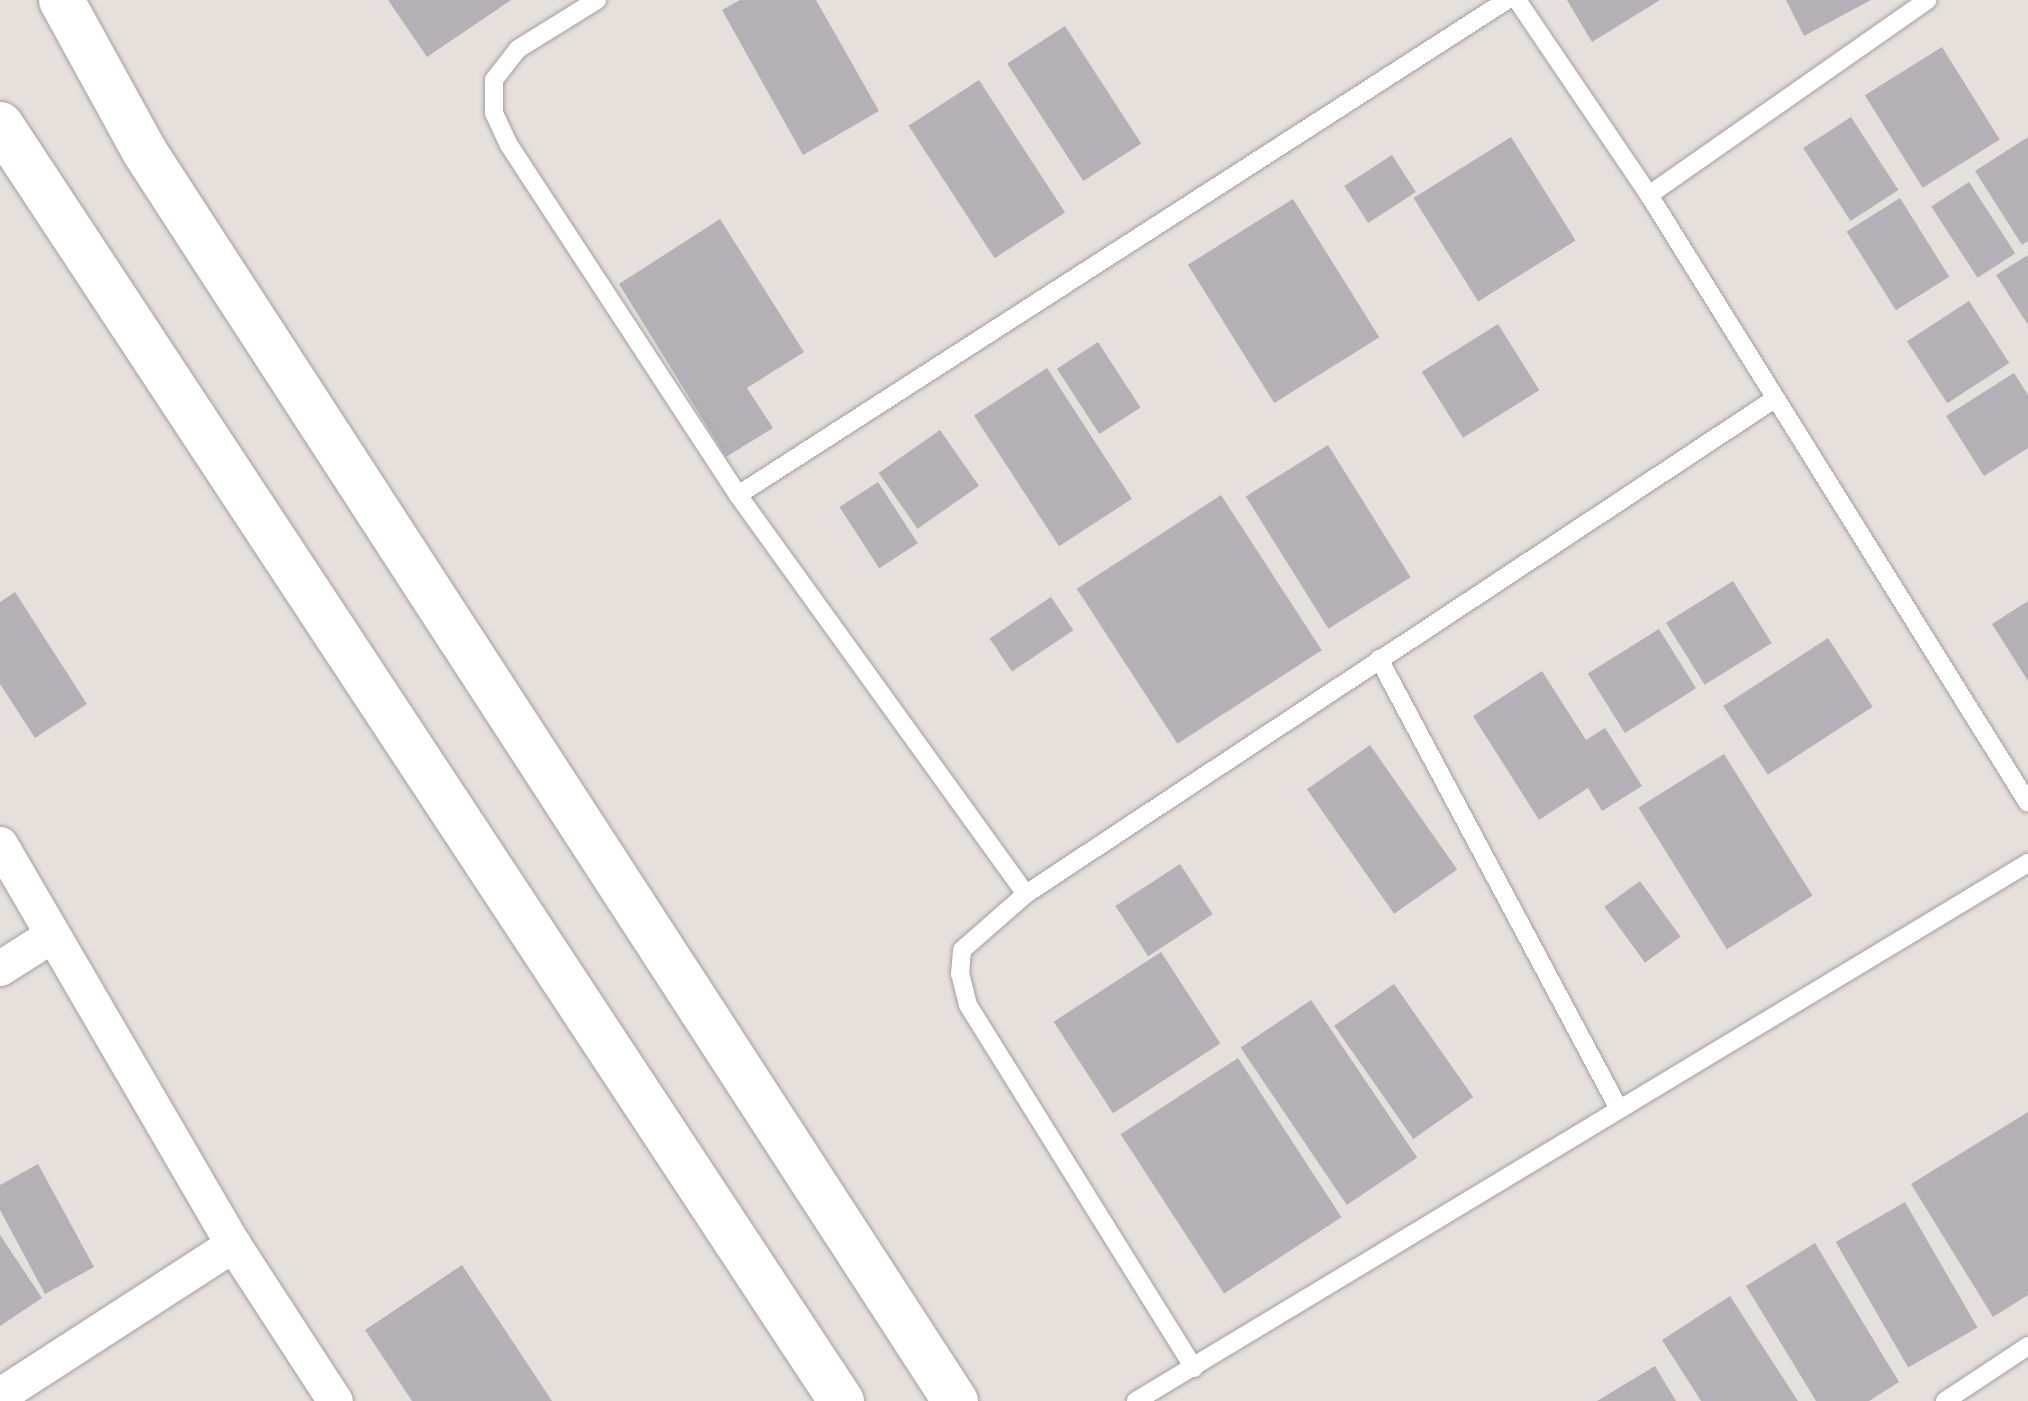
<!DOCTYPE html>
<html>
<head>
<meta charset="utf-8">
<style>
	body { margin:0 }
	#map { position:relative; width:2028px; height:1401px; overflow:hidden; background:#e6e0dd; font-family:Montserrat,sans-serif }
	div>[style] { position:absolute }
	[style*='--x'] { left:calc(var(--x)*1px); top:calc(var(--y)*1px); width:calc(var(--w)*1px); rotate:calc(var(--a)*1deg) }
	.building>* { inset:0; background:#b3b1b6; transform-origin:0 0 }
	.roads { filter:drop-shadow(0 0 2px #a49f9c) drop-shadow(0 0 2px #a49f9c) }
	.service>* { height:18px; margin:-9px; padding:0 9px; transform-origin:9px; border-radius:9px; background:#fff }
	.minor>* { height:35px; margin:-17.5px; padding:0 17.5px; transform-origin:17.5px; border-radius:17.5px; background:#fff }
	.tertiary>* { height:45px; margin:-22.5px; padding:0 22.5px; transform-origin:22.5px; border-radius:22.5px; background:#fff }
	span { translate:-50% -50%; white-space:nowrap; text-align:center; line-height:1.15; -webkit-text-stroke:8px #fff; paint-order:stroke }
</style>
</head>
<body>
<div id="map">
	<div class="building">
		<div style="clip-path:polygon(388px 0,511px 0,427px 57px)"></div>
		<div style="clip-path:polygon(740px 0,816px 0,879px 111px,803px 155px,722px 10px)"></div>
		<div style="clip-path:polygon(1567px 0,1660px 0,1592px 42px)"></div>
		<div style="clip-path:polygon(1786px 0,1871px 0,1804px 36px)"></div>
		<div style="left:1065px;top:26px;width:140px;height:69px;rotate:57deg"></div>
		<div style="left:1942px;top:47px;width:109px;height:91px;rotate:58deg"></div>
		<div style="left:979px;top:80px;width:158px;height:84px;rotate:57deg"></div>
		<div style="left:1851px;top:117px;width:87px;height:57px;rotate:57deg"></div>
		<div style="left:1511px;top:137px;width:122px;height:115px;rotate:58deg"></div>
		<div style="clip-path:polygon(2028px 137px,2028px 241px,2022px 245px,1975px 171px)"></div>
		<div style="left:1392px;top:155px;width:44px;height:57px;rotate:57deg"></div>
		<div style="left:1969px;top:182px;width:85px;height:45px;rotate:57deg"></div>
		<div style="left:1900px;top:198px;width:93px;height:63px;rotate:58deg"></div>
		<div style="left:1293px;top:199px;width:163px;height:124px;rotate:58deg"></div>
		<div style="clip-path:polygon(720px 219px,804px 352px,747px 388px,773px 428px,726px 457px,619px 284px)"></div>
		<div style="clip-path:polygon(2028px 255px,2028px 325px,1996px 275px)"></div>
		<div style="left:1969px;top:301px;width:74px;height:74px;rotate:57deg"></div>
		<div style="left:1498px;top:324px;width:78px;height:90px;rotate:58deg"></div>
		<div style="left:1098px;top:342px;width:78px;height:49px;rotate:57deg"></div>
		<div style="left:1047px;top:368px;width:156px;height:87px;rotate:57deg"></div>
		<div style="clip-path:polygon(2014px 373px,2028px 395px,2028px 448px,1984px 476px,1946px 416px)"></div>
		<div style="left:940px;top:430px;width:68px;height:75px;rotate:55deg"></div>
		<div style="left:1328px;top:445px;width:156px;height:97px;rotate:58deg"></div>
		<div style="left:878px;top:482px;width:73px;height:46px;rotate:57deg"></div>
		<div style="left:1221px;top:495px;width:185px;height:172px;rotate:57deg"></div>
		<div style="left:1733px;top:581px;width:73px;height:79px;rotate:58deg"></div>
		<div style="clip-path:polygon(15px 592px,87px 704px,35px 738px,0 684px,0 602px)"></div>
		<div style="left:1051px;top:597px;width:40px;height:74px;rotate:56deg"></div>
		<div style="clip-path:polygon(2028px 601px,2028px 681px,1992px 624px)"></div>
		<div style="left:1659px;top:629px;width:70px;height:84px;rotate:58deg"></div>
		<div style="left:1828px;top:638px;width:82px;height:125px;rotate:57deg"></div>
		<div style="clip-path:polygon(1542px 671px,1586px 740px,1605px 728px,1642px 786px,1602px 811px,1588px 788px,1539px 820px,1473px 716px)"></div>
		<div style="left:1370px;top:745px;width:152px;height:77px;rotate:55deg"></div>
		<div style="left:1724px;top:754px;width:167px;height:101px;rotate:58deg"></div>
		<div style="left:1180px;top:864px;width:60px;height:77px;rotate:57deg"></div>
		<div style="left:1640px;top:881px;width:69px;height:44px;rotate:54deg"></div>
		<div style="left:1161px;top:952px;width:109px;height:128px;rotate:57deg"></div>
		<div style="left:1394px;top:984px;width:138px;height:73px;rotate:55deg"></div>
		<div style="left:1311px;top:1000px;width:190px;height:85px;rotate:56deg"></div>
		<div style="left:1238px;top:1058px;width:190px;height:140px;rotate:57deg"></div>
		<div style="clip-path:polygon(2028px 1112px,2028px 1295px,1993px 1317px,1911px 1184px)"></div>
		<div style="clip-path:polygon(38px 1164px,94px 1267px,45px 1294px,0 1210px,0 1185px)"></div>
		<div style="left:1905px;top:1202px;width:145px;height:80px;rotate:60deg"></div>
		<div style="clip-path:polygon(0 1235px,42px 1298px,0 1326px)"></div>
		<div style="clip-path:polygon(1815px 1243px,1899px 1382px,1869px 1401px,1816px 1401px,1746px 1286px)"></div>
		<div style="clip-path:polygon(462px 1265px,552px 1401px,412px 1401px,365px 1330px)"></div>
		<div style="clip-path:polygon(1730px 1296px,1798px 1401px,1701px 1401px,1662px 1340px)"></div>
		<div style="clip-path:polygon(1655px 1366px,1676px 1401px,1597px 1401px)"></div>
	</div>
	<div class="roads">
		<div class="service">
			<div style="--x:597;--y:0;--w:93;--a:148.2"></div>
			<div style="--x:518;--y:49;--w:39;--a:128"></div>
			<div style="--x:494;--y:80;--w:33;--a:90"></div>
			<div style="--x:494;--y:113;--w:35;--a:65"></div>
			<div style="--x:509;--y:145;--w:418;--a:56.8"></div>
			<div style="--x:738;--y:495;--w:492;--a:54.2"></div>
			<div style="--x:1517;--y:0;--w:235;--a:55.9"></div>
			<div style="--x:1649;--y:195;--w:716;--a:58.06"></div>
			<div style="--x:1649;--y:195;--w:340;--a:-35"></div>
			<div style="--x:738;--y:495;--w:915;--a:-32.77"></div>
			<div style="--x:1379;--y:659;--w:510;--a:61.93"></div>
			<div style="--x:1194;--y:1368;--w:428;--a:-121.9"></div>
			<div style="--x:968;--y:1005;--w:32;--a:-104"></div>
			<div style="--x:960;--y:974;--w:24;--a:-85"></div>
			<div style="--x:962;--y:950;--w:85;--a:-41.2"></div>
			<div style="--x:1026;--y:894;--w:896;--a:-33.48"></div>
			<div style="--x:1136;--y:1401;--w:1042;--a:-31.1"></div>
			<div style="--x:1945;--y:1401;--w:100;--a:-33.5"></div>
		</div>
		<div class="minor">
			<div style="--x:0;--y:844;--w:463;--a:59.8"></div>
			<div style="--x:233;--y:1244;--w:187;--a:57"></div>
			<div style="--x:0;--y:968;--w:62;--a:-32.4"></div>
			<div style="--x:0;--y:1395;--w:278;--a:-32.9"></div>
		</div>
		<div class="tertiary">
			<div style="--x:61;--y:0;--w:172;--a:61.2"></div>
			<div style="--x:144;--y:151;--w:1490;--a:57.02"></div>
			<div style="--x:0;--y:124;--w:1529;--a:56.63"></div>
		</div>
	</div>
</div>
</body>
</html>
